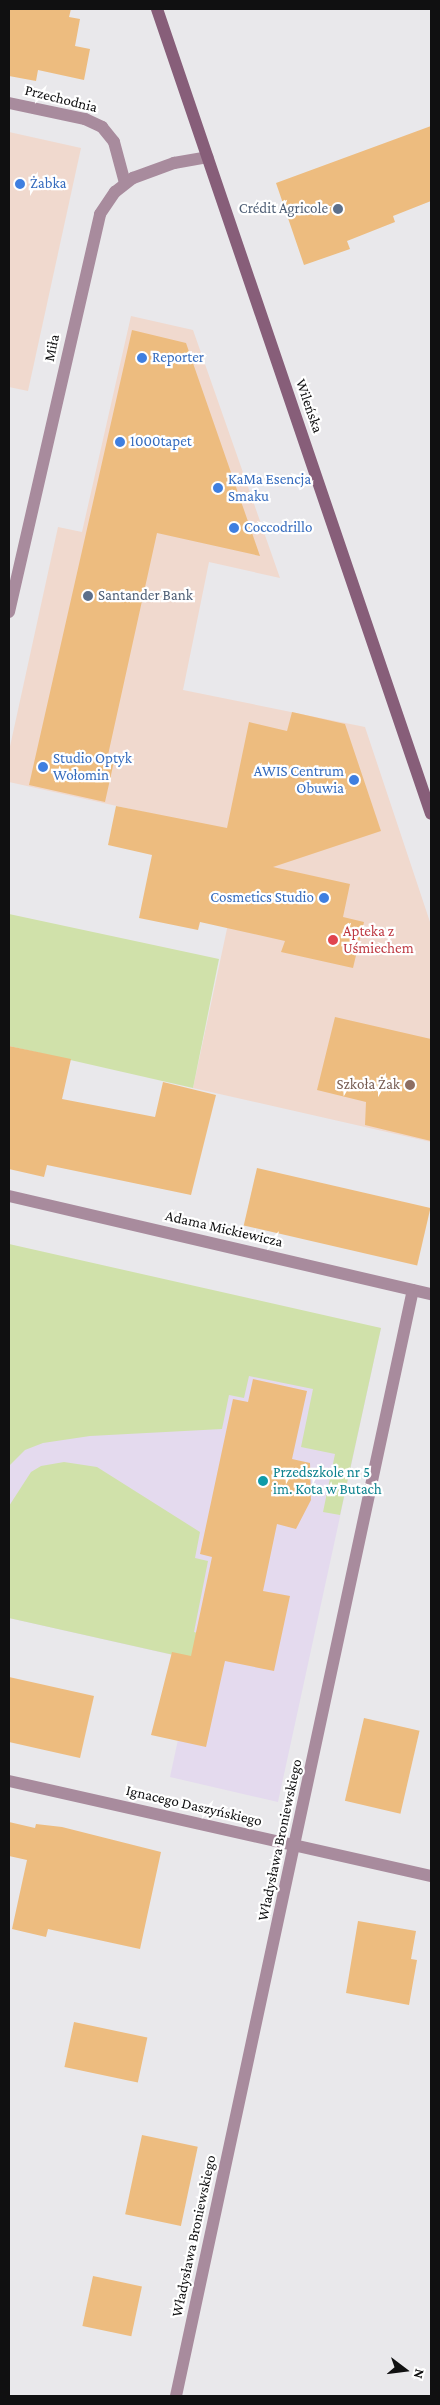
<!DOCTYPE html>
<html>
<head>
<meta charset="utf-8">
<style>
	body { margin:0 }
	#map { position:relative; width:440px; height:2405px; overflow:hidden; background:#e9e8eb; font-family:"Crimson Pro",serif }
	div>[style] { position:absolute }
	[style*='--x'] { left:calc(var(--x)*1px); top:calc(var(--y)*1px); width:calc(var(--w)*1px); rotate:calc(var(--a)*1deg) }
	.commercial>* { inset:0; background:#f0d9ce }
	.education>* { inset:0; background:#e4daee }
	.green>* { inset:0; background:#d0e1aa }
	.building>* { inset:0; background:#edbc7f; transform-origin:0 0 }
	.street>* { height:12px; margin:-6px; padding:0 6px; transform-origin:6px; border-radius:6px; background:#a88b9d }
	.secondary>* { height:12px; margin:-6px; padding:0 6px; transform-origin:6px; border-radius:6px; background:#875e79 }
	.dots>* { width:14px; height:14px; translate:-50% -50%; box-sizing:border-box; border:2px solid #fff; border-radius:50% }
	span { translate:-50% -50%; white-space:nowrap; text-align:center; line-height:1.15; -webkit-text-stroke:4.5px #fff; paint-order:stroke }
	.street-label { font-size:15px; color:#101011 }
	.shop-label { font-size:15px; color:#366cbe }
	.left { translate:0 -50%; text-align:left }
	.right { translate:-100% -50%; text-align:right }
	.service-label { font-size:15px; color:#4e5e75 }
	.health-label { font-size:15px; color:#be3a42 }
	.education-label { font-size:15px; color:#785e54 }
	.culture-label { font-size:15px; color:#0d838f }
	.frame { position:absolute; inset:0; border:10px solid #101011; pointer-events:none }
	.north { position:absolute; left:380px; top:2345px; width:50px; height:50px; -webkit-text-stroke:4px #fff; paint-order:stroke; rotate:105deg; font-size:14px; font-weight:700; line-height:20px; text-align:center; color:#101011 }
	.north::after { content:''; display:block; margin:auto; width:18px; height:22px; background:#101011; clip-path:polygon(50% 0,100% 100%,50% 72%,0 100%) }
</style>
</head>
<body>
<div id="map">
	<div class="commercial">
		<div style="clip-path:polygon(9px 132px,81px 148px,28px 391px,9px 387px)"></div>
		<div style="clip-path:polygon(131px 316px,193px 330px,280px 578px,209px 562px,183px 690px,365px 727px,431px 925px,431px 1142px,193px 1088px,247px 835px,9px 782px,9px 751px,58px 527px,82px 532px)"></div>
	</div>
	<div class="education">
		<div style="clip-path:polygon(9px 1244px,173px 1295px,381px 1328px,278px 1802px,170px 1777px,195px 1660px,9px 1618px)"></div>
	</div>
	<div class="green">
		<div style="clip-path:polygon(9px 914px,219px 959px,193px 1088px,9px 1046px)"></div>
		<div style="clip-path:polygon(9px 1244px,381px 1328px,340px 1515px,323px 1512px,335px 1454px,301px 1447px,313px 1389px,249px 1376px,244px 1398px,229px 1395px,222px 1429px,90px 1436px,43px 1443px,25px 1450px,9px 1466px)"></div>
		<div style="clip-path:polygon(64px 1462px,97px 1467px,200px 1532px,195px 1558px,208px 1561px,194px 1632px,202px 1634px,196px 1660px,9px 1618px,9px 1506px,31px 1472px,41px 1466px)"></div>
	</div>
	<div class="building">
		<div style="clip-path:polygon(9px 9px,71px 9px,69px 17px,80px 19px,75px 46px,90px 49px,84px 80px,38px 70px,36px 81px,9px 76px)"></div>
		<div style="clip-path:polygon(431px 126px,431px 201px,393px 216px,395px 222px,347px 241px,350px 249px,304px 265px,276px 183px)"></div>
		<div style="clip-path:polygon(132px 330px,186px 343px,260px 556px,157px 533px,108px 755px,115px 757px,105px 802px,29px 785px)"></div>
		<div style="clip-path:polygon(292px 712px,345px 724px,381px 831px,273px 867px,350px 884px,343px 917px,364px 922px,353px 968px,281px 952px,285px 941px,200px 922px,198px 930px,139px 918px,152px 855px,108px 845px,116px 806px,227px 828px,249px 722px,287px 731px)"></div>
		<div style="clip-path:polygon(335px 1017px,431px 1039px,431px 1141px,365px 1125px,366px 1102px,317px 1090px)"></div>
		<div style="clip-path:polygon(9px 1046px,71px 1059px,62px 1099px,155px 1117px,163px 1082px,216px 1095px,191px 1195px,47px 1165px,44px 1177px,9px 1169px)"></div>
		<div style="left:257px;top:1168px;width:178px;height:59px;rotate:13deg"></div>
		<div style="clip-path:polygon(253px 1379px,307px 1391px,292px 1459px,310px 1463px,311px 1500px,296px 1529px,277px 1524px,263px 1591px,290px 1596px,274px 1671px,225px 1661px,206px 1747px,151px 1735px,172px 1652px,191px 1656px,212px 1557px,200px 1554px,233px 1399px,248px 1402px)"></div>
		<div style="clip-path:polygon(9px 1677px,94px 1696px,80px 1758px,9px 1742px)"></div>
		<div style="left:364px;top:1718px;width:57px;height:85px;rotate:13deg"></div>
		<div style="clip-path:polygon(9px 1822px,35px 1828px,36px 1824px,62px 1827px,161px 1852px,140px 1949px,48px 1929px,46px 1937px,12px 1929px,27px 1860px,9px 1856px)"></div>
		<div style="clip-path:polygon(358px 1921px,416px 1931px,411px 1959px,417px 1960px,409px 2005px,346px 1993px)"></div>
		<div style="left:74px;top:2022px;width:75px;height:46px;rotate:12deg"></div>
		<div style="left:142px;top:2135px;width:57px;height:81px;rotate:12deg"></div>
		<div style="left:93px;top:2276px;width:50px;height:51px;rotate:12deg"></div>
	</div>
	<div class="street">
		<div style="--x:9;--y:103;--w:78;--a:11.9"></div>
		<div style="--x:85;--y:119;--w:19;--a:25"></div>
		<div style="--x:102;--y:127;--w:19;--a:51"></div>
		<div style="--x:114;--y:142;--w:42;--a:75"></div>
		<div style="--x:9;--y:612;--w:408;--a:-77.1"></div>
		<div style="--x:100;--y:214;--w:27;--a:-56"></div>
		<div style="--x:115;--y:192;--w:23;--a:-38"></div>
		<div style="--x:133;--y:178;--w:44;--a:-20.1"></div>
		<div style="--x:174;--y:163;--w:34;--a:-10"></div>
		<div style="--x:9;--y:1196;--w:433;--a:13.1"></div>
		<div style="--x:9;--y:1781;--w:433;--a:12.7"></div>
		<div style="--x:176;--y:2396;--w:1131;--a:-77.91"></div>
	</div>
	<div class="secondary">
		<div style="--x:157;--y:9;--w:850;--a:71.2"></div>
	</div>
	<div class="dots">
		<div style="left:20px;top:184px;background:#3f7fe0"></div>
		<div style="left:338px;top:209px;background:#5c6f8a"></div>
		<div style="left:142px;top:358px;background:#3f7fe0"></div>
		<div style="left:120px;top:442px;background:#3f7fe0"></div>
		<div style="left:218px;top:488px;background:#3f7fe0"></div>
		<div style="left:234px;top:528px;background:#3f7fe0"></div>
		<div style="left:88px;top:596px;background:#5c6f8a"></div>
		<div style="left:43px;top:767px;background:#3f7fe0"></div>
		<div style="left:354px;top:780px;background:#3f7fe0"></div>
		<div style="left:324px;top:898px;background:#3f7fe0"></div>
		<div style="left:333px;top:940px;background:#e0444e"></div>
		<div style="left:410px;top:1085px;background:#8d6e63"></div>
		<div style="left:263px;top:1481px;background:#0f9aa8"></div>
	</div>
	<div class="street-label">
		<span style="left:61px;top:99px;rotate:14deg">Przechodnia</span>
		<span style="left:52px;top:348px;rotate:-78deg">Miła</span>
		<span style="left:309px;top:406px;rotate:71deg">Wileńska</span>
		<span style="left:224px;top:1229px;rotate:13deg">Adama Mickiewicza</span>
		<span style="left:194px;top:1806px;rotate:13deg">Ignacego Daszyńskiego</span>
		<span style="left:280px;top:1840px;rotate:-78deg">Władysława Broniewskiego</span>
		<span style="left:194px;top:2236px;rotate:-78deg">Władysława Broniewskiego</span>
	</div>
	<div class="shop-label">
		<span class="left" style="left:30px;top:184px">Żabka</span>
		<span class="left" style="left:152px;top:358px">Reporter</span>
		<span class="left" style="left:130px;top:442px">1000tapet</span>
		<span class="left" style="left:228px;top:488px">KaMa Esencja<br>Smaku</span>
		<span class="left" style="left:244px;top:528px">Coccodrillo</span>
		<span class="left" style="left:53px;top:767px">Studio Optyk<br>Wołomin</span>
		<span class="right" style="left:344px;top:780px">AWIS Centrum<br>Obuwia</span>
		<span class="right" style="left:314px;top:898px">Cosmetics Studio</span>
	</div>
	<div class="service-label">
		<span class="right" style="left:328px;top:209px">Crédit Agricole</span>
		<span class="left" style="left:98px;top:596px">Santander Bank</span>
	</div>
	<div class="health-label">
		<span class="left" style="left:343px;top:940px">Apteka z<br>Uśmiechem</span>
	</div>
	<div class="education-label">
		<span class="right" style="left:400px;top:1085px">Szkoła Żak</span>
	</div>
	<div class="culture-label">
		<span class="left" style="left:273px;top:1481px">Przedszkole nr 5<br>im. Kota w Butach</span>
	</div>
	<div class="frame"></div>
	<div class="north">N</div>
</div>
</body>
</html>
